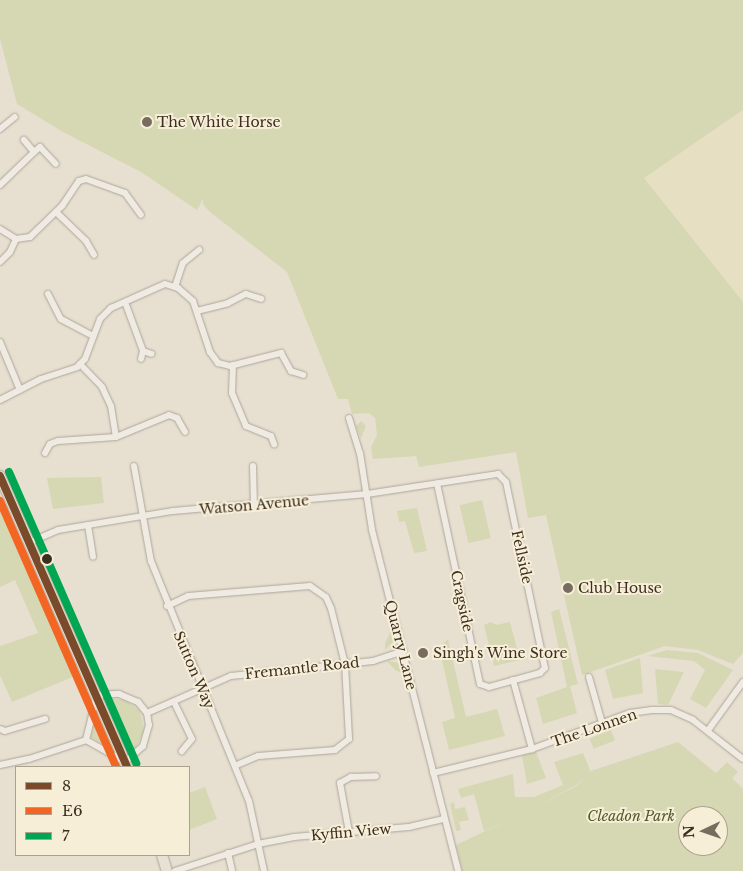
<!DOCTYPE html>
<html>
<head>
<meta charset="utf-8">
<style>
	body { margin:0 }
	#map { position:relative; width:743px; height:871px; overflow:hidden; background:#e7e0d1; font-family:"Libre Baskerville",serif }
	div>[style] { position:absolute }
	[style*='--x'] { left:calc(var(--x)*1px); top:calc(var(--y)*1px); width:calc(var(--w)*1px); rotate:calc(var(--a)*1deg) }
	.farmland>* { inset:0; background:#e6dfc2 }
	.green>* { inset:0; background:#d6d7b3; transform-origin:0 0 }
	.roads { filter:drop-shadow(0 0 1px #ada599) drop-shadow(0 0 1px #ada599) }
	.minor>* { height:6px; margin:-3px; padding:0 3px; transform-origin:3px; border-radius:3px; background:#efebe3 }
	.primary>* { height:10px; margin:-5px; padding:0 5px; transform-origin:5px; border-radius:5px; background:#e6e1d4 }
	.bus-1>* { height:8px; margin:-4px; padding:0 4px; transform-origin:4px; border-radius:4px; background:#7a4b2a }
	.bus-2>* { height:8px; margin:-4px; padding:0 4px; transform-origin:4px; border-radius:4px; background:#f26522 }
	.bus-3>* { height:8px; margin:-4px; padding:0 4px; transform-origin:4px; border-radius:4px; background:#00a651 }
	.dots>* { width:14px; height:14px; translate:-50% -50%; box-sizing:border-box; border:2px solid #f7eed8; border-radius:50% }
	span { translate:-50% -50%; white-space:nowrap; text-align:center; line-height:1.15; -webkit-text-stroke:4px #f7eed8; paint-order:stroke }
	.poi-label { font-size:14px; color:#3d2e20 }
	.left { translate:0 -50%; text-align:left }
	.street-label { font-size:14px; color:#3d2e20 }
	.park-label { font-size:14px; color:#4d5a26; font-style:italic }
	.legend { position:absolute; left:15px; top:766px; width:175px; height:90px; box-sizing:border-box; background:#f7eed8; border:1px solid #ada18e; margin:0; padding:6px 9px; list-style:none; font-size:15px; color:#3d2e20 }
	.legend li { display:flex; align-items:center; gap:10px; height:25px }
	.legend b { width:25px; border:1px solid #ada18e }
	.north { position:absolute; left:678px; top:806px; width:50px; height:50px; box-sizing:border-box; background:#f7eed8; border:1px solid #ada18e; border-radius:50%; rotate:267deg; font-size:14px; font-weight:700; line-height:20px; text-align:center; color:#3d2e20 }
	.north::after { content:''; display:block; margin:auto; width:18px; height:22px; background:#786c5e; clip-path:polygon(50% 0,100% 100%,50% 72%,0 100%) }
</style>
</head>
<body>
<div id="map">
	<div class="farmland">
		<div style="clip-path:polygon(743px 111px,743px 302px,644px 178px)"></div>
	</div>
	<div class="green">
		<div style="clip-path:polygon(0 0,743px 0,743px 110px,644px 178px,743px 302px,743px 653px,733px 664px,698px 650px,665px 646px,582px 675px,546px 515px,528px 518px,516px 452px,419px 467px,416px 456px,373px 459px,371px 447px,377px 435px,375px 418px,369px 413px,352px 414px,348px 399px,338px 399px,287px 272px,210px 212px,203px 204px,203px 199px,197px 210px,141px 172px,63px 132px,17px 104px,0 39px)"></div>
		<div style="clip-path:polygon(361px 421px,366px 426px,361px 438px,356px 426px)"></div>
		<div style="clip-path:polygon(101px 477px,104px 503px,53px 509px,47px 478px)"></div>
		<div style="left:482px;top:500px;width:39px;height:23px;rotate:77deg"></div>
		<div style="clip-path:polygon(0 501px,75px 676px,12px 702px,0 675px,0 646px,38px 633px,15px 580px,0 587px)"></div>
		<div style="clip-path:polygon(417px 508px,427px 551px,414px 553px,405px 521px,399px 522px,397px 511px)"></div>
		<div style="clip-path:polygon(559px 609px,578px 684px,570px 686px,577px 713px,543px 724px,536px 698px,567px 687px,551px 612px)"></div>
		<div style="clip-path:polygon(491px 622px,496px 625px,510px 622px,520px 660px,494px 666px,484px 625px)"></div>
		<div style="clip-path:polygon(391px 631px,394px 641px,385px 650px,385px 643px)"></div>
		<div style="clip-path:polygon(448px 639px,466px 717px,497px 709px,505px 736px,449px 750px,442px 722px,455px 718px,442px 660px,447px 659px,443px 644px)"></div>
		<div style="clip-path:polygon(667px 650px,698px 653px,733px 670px,706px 708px,690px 699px,705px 670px,694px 661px,648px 656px)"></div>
		<div style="clip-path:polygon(640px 658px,643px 693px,613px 699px,605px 670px)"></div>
		<div style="clip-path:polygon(387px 661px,400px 663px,404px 674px,395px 670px)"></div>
		<div style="clip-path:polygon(655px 669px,684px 672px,668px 705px,658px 704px)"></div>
		<div style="clip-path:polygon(110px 698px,127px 701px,140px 711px,144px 731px,135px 749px,127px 750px,107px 701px)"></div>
		<div style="clip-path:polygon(97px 711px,114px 751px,91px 737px)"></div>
		<div style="left:611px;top:730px;width:11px;height:23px;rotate:68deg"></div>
		<div style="clip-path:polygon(evenodd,678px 742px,716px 773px,727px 762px,738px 772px,732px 778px,743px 789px,743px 871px,462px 871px,456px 845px,511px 819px,484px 831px,474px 794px,461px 798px,458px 789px,513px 774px,515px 797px,534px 797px,563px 785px,554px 762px,583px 753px,590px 770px,578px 784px,528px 811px,578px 785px,588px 772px,678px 742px,688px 816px,718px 816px,718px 846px,688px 846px,688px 816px)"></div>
		<div style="clip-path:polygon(536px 752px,546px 778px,527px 784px,522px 755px)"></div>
		<div style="clip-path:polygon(205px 787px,217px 819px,189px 830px,189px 793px)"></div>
		<div style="clip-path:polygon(454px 802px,455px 809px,465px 807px,469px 820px,459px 822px,461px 830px,456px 831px,450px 804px)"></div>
	</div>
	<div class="roads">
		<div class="minor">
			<div style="--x:0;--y:129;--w:19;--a:-39"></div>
			<div style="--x:34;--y:152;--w:8;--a:-40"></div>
			<div style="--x:40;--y:147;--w:23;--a:47"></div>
			<div style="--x:0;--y:185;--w:47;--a:-44.1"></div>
			<div style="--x:34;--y:152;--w:16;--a:-130"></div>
			<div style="--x:56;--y:212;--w:42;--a:44"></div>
			<div style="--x:86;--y:241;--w:16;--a:60"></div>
			<div style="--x:0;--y:229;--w:19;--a:32"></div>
			<div style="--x:16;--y:239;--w:14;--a:-8"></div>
			<div style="--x:30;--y:237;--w:45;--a:-44.1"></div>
			<div style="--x:62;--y:206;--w:30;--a:-56"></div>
			<div style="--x:79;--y:181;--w:7;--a:-16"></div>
			<div style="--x:86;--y:179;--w:41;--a:19.7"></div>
			<div style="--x:125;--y:193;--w:27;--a:54"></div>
			<div style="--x:0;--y:262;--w:14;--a:-45"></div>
			<div style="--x:10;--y:252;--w:14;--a:-65"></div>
			<div style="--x:175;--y:287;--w:25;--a:-72"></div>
			<div style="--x:183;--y:263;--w:21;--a:-39"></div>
			<div style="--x:48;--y:294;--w:28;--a:63"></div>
			<div style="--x:61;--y:319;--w:36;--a:28"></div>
			<div style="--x:125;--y:302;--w:52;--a:69.8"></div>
			<div style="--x:143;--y:351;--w:8;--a:104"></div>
			<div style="--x:197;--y:311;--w:32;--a:-14"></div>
			<div style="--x:228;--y:303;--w:20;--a:-27"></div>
			<div style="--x:246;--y:294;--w:16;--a:18"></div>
			<div style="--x:0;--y:342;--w:52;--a:67.4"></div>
			<div style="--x:143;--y:351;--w:9;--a:18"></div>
			<div style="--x:80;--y:364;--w:32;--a:46"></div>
			<div style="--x:102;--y:387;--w:21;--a:65"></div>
			<div style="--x:111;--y:406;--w:31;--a:81"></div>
			<div style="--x:233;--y:365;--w:28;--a:92"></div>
			<div style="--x:232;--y:393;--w:36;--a:67"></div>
			<div style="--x:246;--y:426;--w:27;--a:22"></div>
			<div style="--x:271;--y:436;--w:9;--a:69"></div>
			<div style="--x:0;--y:400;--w:46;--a:-27.1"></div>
			<div style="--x:41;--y:379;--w:38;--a:-18"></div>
			<div style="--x:77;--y:367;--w:11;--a:-45"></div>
			<div style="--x:85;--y:359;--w:43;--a:-69.4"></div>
			<div style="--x:100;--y:319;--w:16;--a:-45"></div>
			<div style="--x:111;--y:308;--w:59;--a:-24"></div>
			<div style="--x:165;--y:284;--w:14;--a:17"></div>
			<div style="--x:178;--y:288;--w:20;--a:41"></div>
			<div style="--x:193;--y:301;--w:54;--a:71.6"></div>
			<div style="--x:210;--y:352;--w:14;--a:54"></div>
			<div style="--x:218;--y:363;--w:12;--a:14"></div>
			<div style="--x:230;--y:366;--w:53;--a:-14.3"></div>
			<div style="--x:281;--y:353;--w:21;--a:61"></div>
			<div style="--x:291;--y:371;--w:13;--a:18"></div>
			<div style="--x:349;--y:418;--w:37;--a:73"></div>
			<div style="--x:360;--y:453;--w:78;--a:81.1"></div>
			<div style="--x:372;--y:530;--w:352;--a:75.8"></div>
			<div style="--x:45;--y:453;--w:10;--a:-61"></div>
			<div style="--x:50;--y:444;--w:9;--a:-21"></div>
			<div style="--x:58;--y:441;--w:58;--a:-3.9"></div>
			<div style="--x:116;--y:437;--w:57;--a:-22.5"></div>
			<div style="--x:169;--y:415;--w:9;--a:21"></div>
			<div style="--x:177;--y:418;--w:16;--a:60"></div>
			<div style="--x:134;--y:466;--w:97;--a:79.9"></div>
			<div style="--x:151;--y:561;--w:259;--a:67.8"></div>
			<div style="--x:249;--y:801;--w:72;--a:77.9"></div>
			<div style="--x:253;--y:466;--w:40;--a:88.6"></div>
			<div style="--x:88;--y:525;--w:32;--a:81"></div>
			<div style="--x:30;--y:542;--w:30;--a:-23"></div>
			<div style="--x:58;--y:530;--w:117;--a:-9.4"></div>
			<div style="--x:173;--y:511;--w:195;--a:-5"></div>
			<div style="--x:367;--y:494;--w:133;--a:-8.7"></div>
			<div style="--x:498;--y:474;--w:11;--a:45"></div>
			<div style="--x:506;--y:482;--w:190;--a:78.2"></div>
			<div style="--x:545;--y:668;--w:7;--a:135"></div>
			<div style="--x:540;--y:673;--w:53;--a:164.6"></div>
			<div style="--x:489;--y:687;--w:9;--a:-162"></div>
			<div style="--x:480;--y:684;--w:205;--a:-102.1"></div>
			<div style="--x:167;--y:606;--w:23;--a:-25"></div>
			<div style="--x:188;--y:596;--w:122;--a:-4.7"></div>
			<div style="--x:310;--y:586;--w:19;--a:35"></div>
			<div style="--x:326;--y:597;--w:12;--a:66"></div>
			<div style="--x:331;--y:608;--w:58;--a:76"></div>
			<div style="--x:345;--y:664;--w:75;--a:86.9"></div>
			<div style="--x:349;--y:739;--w:18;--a:142"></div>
			<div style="--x:335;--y:750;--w:77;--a:175.5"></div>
			<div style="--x:258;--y:756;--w:25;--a:157"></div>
			<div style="--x:589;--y:677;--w:48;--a:74.2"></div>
			<div style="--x:513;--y:680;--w:72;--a:74.6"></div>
			<div style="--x:119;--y:694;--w:21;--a:23"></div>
			<div style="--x:138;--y:702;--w:14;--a:51"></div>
			<div style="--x:147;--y:713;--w:12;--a:81"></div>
			<div style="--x:149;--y:725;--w:22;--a:106"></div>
			<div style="--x:143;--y:746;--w:24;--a:138"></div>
			<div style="--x:125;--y:762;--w:45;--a:-150.6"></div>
			<div style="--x:86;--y:740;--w:46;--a:-76.3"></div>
			<div style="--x:97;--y:695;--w:22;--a:-3"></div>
			<div style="--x:174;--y:702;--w:41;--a:64.1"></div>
			<div style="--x:192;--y:739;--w:16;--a:130"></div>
			<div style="--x:147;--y:713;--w:92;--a:-23.8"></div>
			<div style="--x:231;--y:676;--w:143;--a:-6"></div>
			<div style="--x:373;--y:661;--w:32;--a:-18"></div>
			<div style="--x:0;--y:729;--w:5;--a:22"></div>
			<div style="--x:5;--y:731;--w:42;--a:-16.7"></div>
			<div style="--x:709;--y:729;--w:58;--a:-54.1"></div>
			<div style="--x:0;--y:765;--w:30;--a:-12"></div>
			<div style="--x:29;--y:759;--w:60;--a:-18.4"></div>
			<div style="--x:433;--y:773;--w:102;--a:-13.6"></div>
			<div style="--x:532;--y:749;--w:104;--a:-20.2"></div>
			<div style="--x:630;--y:713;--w:22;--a:-8"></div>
			<div style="--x:652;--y:710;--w:19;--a:0"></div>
			<div style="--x:671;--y:710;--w:24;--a:24"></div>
			<div style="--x:693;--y:720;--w:63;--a:38"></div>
			<div style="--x:349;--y:832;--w:50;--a:-100.4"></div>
			<div style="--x:340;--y:783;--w:13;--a:-29"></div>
			<div style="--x:351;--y:777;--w:25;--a:-2"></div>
			<div style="--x:228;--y:853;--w:18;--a:77"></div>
			<div style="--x:175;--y:871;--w:87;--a:-18"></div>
			<div style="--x:258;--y:844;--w:37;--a:-11"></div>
			<div style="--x:294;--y:837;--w:115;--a:-5"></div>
			<div style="--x:409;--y:827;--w:36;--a:-13"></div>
		</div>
		<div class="primary">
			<div style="--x:0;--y:476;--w:318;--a:66.4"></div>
			<div style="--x:162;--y:855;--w:17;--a:73"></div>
		</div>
	</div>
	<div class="bus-1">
		<div style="--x:0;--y:476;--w:318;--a:66.4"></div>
	</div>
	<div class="bus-2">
		<div style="--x:0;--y:501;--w:290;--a:66.4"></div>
	</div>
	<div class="bus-3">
		<div style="--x:9;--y:472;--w:318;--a:66.4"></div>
	</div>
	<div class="dots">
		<div style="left:147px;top:122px;background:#786c5e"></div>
		<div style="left:47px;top:559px;background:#3d2e20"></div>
		<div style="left:568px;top:588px;background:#786c5e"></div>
		<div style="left:423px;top:653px;background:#786c5e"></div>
	</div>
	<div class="poi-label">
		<span class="left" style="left:157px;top:122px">The White Horse</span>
		<span class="left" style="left:578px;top:588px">Club House</span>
		<span class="left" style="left:433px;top:653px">Singh's Wine Store</span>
	</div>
	<div class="street-label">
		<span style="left:254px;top:505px;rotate:-5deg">Watson Avenue</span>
		<span style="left:522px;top:557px;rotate:78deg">Fellside</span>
		<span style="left:462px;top:601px;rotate:78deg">Cragside</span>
		<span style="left:401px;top:645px;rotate:76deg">Quarry Lane</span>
		<span style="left:302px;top:668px;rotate:-6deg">Fremantle Road</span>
		<span style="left:194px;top:670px;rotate:67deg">Sutton Way</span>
		<span style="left:594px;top:728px;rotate:-19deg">The Lonnen</span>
		<span style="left:351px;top:832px;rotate:-5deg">Kyffin View</span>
	</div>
	<div class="park-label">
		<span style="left:631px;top:816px">Cleadon Park</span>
	</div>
	<ul class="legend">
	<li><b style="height:6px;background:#7a4b2a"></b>8</li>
	<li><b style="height:6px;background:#f26522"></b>E6</li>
	<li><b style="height:6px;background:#00a651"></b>7</li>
	</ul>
	<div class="north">N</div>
</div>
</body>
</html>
